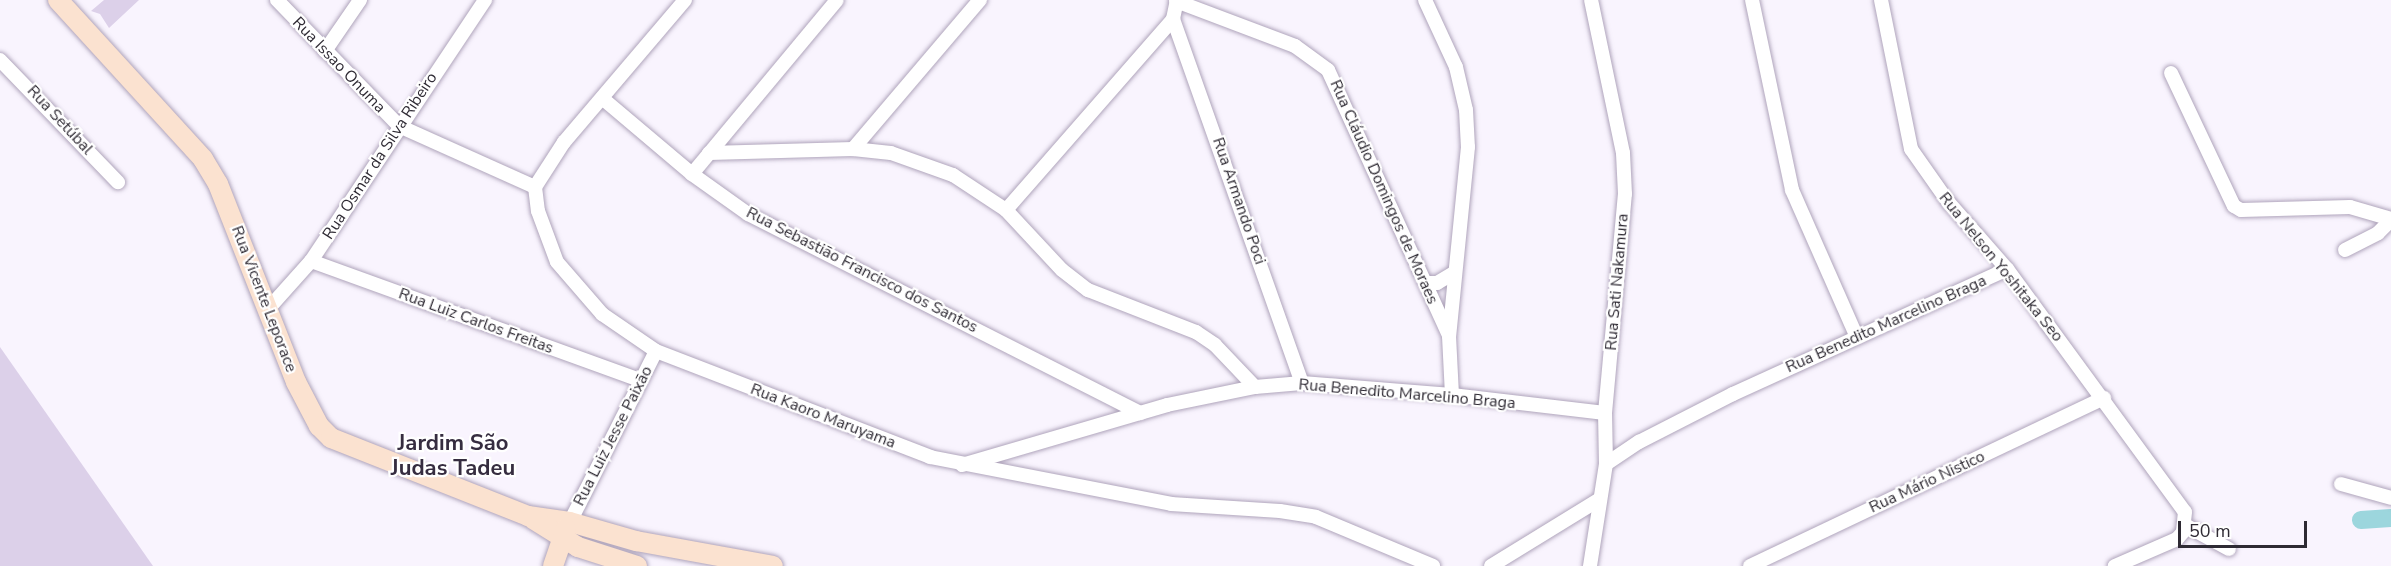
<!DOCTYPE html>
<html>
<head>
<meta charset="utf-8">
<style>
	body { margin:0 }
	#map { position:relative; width:2391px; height:566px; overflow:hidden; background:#f9f4fe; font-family:"Nunito Sans",sans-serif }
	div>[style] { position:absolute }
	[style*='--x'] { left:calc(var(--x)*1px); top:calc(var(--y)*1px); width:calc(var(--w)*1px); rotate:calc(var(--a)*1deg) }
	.canal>* { height:18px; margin:-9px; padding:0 9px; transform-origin:9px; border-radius:9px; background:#9cd6dd }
	.building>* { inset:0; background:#dcd0e9 }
	.roads { filter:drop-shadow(0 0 2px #afa4bb) drop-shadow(0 0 2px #afa4bb) }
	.street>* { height:14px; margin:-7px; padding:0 7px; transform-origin:7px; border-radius:7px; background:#fff }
	.secondary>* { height:20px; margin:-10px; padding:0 10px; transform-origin:10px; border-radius:10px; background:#fbe2d0 }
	span { translate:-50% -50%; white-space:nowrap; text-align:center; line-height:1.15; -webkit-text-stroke:4.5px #fff; paint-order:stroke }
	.street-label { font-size:16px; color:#2e2a33 }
	.district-label { font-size:22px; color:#362d40; font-weight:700 }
	.scale { position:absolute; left:2178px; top:521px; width:129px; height:27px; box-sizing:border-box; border:3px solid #2e2a33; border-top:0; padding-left:8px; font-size:18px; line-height:21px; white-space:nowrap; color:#2e2a33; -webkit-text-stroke:4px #fff; paint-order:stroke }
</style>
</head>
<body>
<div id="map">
	<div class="canal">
		<div style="--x:2361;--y:520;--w:30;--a:-4"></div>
	</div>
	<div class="building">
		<div style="clip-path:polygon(104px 0,139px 0,109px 28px,100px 14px,91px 11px)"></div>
		<div style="clip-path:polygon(0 347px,153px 566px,0 566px)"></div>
	</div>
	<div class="roads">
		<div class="street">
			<div style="--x:277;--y:0;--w:175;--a:45.9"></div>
			<div style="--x:399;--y:126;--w:149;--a:24.2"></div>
			<div style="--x:685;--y:0;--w:187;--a:130.4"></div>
			<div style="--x:564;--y:142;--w:54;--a:122.8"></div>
			<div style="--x:535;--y:187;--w:24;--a:83"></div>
			<div style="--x:538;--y:211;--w:54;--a:69.6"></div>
			<div style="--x:557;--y:262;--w:69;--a:49.1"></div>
			<div style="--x:602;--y:314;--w:65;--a:34.4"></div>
			<div style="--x:656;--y:351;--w:294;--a:21.1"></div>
			<div style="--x:930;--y:457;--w:246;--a:11"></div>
			<div style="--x:1171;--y:504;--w:109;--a:3.7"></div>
			<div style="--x:1280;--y:511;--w:36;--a:9"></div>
			<div style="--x:1316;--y:517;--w:127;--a:22.7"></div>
			<div style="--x:1177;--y:0;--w:19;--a:102"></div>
			<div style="--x:1173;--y:19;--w:386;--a:70.5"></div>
			<div style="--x:1425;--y:0;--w:74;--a:65.2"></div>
			<div style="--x:1456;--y:67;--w:44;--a:76.9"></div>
			<div style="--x:1466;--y:110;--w:37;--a:87"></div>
			<div style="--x:1468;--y:147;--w:190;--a:95.7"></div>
			<div style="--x:1449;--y:336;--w:59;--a:87.1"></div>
			<div style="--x:1752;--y:0;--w:194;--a:78.1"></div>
			<div style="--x:1792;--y:190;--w:158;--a:66.2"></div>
			<div style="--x:1881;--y:0;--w:152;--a:78.6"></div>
			<div style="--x:1911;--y:149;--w:66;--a:54.9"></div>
			<div style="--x:1949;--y:203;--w:88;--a:48.7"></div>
			<div style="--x:2007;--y:269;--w:301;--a:53.8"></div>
			<div style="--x:2185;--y:512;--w:20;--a:96"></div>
			<div style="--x:2183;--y:532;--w:9;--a:131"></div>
			<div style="--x:2177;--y:539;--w:68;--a:156.5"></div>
			<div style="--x:1176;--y:1;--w:127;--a:20.7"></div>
			<div style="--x:1295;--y:46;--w:41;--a:36"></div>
			<div style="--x:1328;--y:70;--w:292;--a:65.5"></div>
			<div style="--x:325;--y:51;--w:62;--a:-55.5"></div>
			<div style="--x:0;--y:60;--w:170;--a:46"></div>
			<div style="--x:2171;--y:73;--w:147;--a:64.7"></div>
			<div style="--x:2234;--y:206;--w:8;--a:30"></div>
			<div style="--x:2241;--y:210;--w:109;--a:-1.6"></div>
			<div style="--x:2350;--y:207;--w:43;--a:16.3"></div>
			<div style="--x:602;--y:98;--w:118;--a:40.2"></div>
			<div style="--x:692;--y:174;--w:69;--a:35.5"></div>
			<div style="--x:748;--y:214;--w:440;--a:26.9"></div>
			<div style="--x:853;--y:149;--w:196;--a:-49.6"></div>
			<div style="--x:709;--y:153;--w:144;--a:-1.6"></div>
			<div style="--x:853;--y:149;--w:38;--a:6"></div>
			<div style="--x:891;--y:153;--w:66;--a:19.5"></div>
			<div style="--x:953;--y:175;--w:64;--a:33.4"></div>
			<div style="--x:1006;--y:210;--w:82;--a:47"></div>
			<div style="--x:1062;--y:270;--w:33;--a:38"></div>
			<div style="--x:1088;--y:290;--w:116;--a:21.3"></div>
			<div style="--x:1196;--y:332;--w:23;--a:34"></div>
			<div style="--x:1215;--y:345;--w:58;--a:46.4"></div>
			<div style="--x:1255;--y:387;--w:47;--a:-4.9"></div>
			<div style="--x:1302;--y:383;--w:150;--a:4.6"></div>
			<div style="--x:1452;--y:395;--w:154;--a:6.7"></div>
			<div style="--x:692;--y:174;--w:226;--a:-50.2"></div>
			<div style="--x:1006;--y:210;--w:254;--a:-48.8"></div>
			<div style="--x:2345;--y:250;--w:37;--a:-27"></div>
			<div style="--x:2378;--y:233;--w:18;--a:-45"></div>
			<div style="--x:311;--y:261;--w:350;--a:19.9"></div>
			<div style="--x:1426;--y:283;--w:11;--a:0"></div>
			<div style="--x:1437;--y:283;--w:21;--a:-31"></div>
			<div style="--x:269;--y:308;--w:63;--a:-48.2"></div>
			<div style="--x:311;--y:261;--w:314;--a:-56.3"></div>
			<div style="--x:1606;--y:464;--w:40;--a:-34"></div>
			<div style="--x:1639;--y:442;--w:106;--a:-27.1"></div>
			<div style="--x:1733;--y:394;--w:301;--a:-24.5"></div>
			<div style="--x:962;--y:465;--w:214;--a:-16.3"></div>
			<div style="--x:1167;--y:405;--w:90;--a:-11.6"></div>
			<div style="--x:2341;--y:484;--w:52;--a:15.6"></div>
			<div style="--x:570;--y:522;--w:191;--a:-63.3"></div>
			<div style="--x:2185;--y:525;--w:50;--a:28.6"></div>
			<div style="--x:1491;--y:566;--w:128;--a:-31.6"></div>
			<div style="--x:1590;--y:566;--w:103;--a:-81.1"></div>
			<div style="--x:1606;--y:464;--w:51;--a:-91.1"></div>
			<div style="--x:1605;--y:413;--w:220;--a:-84.8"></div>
			<div style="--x:1625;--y:194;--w:41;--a:-92.8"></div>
			<div style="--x:1623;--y:153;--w:156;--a:-101.8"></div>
			<div style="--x:1750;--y:566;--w:392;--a:-25.4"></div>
		</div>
		<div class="secondary">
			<div style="--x:58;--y:0;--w:215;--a:47.6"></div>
			<div style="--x:203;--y:159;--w:29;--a:59"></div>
			<div style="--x:218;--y:184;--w:213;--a:68.5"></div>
			<div style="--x:296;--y:382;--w:50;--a:62.4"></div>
			<div style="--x:319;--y:426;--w:17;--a:45"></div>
			<div style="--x:331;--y:438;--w:212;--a:21.6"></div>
			<div style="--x:528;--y:516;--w:42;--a:8.1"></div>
			<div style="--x:570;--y:522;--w:69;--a:16.1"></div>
			<div style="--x:636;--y:541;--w:139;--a:10.3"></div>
			<div style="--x:533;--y:519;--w:53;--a:31.9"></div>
			<div style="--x:578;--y:547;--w:62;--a:17.9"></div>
			<div style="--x:553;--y:566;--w:39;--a:-71"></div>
		</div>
	</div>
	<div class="street-label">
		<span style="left:339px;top:65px;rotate:46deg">Rua Issao Onuma</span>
		<span style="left:60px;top:120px;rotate:47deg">Rua Setúbal</span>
		<span style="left:380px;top:156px;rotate:-57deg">Rua Osmar da Silva Ribeiro</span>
		<span style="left:1384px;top:192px;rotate:66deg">Rua Cláudio Domingos de Moraes</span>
		<span style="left:1239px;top:201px;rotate:71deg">Rua Armando Poci</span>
		<span style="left:2001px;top:267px;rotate:51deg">Rua Nelson Yoshitaka Seo</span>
		<span style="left:862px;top:270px;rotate:27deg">Rua Sebastião Francisco dos Santos</span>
		<span style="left:1617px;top:282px;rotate:-85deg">Rua Sati Nakamura</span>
		<span style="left:264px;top:299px;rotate:69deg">Rua Vicente Leporace</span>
		<span style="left:476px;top:321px;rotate:20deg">Rua Luiz Carlos Freitas</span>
		<span style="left:1886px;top:324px;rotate:-24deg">Rua Benedito Marcelino Braga</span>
		<span style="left:1407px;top:394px;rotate:5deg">Rua Benedito Marcelino Braga</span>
		<span style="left:823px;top:416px;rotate:21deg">Rua Kaoro Maruyama</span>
		<span style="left:613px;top:436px;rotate:-63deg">Rua Luiz Jesse Paixão</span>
		<span style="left:1927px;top:482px;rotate:-25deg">Rua Mário Nistico</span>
	</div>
	<div class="district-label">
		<span style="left:453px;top:456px">Jardim São<br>Judas Tadeu</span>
	</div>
	<div class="scale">50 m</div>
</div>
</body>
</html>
